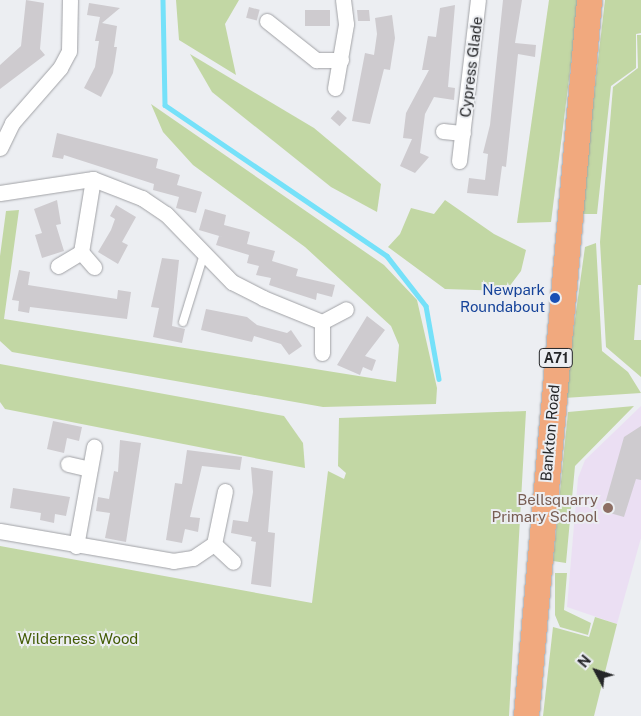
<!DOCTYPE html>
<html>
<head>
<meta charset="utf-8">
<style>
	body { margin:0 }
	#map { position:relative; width:641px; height:716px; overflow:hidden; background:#eceef2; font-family:"Public Sans",sans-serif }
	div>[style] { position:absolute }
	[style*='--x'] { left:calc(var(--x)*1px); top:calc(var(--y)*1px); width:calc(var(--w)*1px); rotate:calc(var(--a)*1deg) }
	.education>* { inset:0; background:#ebdff3 }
	.green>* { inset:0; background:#c2d7a4 }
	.stream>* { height:4.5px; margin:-2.25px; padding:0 2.25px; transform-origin:2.25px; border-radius:2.25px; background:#75e1f9 }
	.building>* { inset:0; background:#cecbcf; transform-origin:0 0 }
	.roads { filter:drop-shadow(0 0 1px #a1a2a6) drop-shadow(0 0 1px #a1a2a6) }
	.service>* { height:8px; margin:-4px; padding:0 4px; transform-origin:4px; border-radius:4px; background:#fff }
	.minor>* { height:15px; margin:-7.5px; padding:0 7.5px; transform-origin:7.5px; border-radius:7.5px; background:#fff }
	.primary>* { height:25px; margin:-12.5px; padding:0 12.5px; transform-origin:12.5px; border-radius:12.5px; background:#f1a97e }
	.dots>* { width:14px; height:14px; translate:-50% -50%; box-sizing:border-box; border:2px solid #eceef2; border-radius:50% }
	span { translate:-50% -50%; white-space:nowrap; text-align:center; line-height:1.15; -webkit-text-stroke:4px #eceef2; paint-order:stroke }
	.shield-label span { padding:1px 4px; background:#eceef2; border:1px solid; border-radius:4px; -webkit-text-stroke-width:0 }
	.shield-label { font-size:14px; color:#252628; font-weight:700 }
	.street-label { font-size:15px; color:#252628 }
	.transit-label { font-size:15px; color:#164399 }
	.right { translate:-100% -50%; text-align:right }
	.education-label { font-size:15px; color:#785e54 }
	.park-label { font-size:15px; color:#425b05 }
	.north { position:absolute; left:571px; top:646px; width:50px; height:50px; -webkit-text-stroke:4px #eceef2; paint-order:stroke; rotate:310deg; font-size:14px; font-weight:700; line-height:20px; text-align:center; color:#252628 }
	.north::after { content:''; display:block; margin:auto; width:18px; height:22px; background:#252628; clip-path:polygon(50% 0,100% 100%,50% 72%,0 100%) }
</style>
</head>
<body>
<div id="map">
	<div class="education">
		<div style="clip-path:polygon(641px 406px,641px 538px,617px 624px,567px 607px,578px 478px,585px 460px)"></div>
	</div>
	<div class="green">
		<div style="clip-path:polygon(176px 0,239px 0,225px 24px,236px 75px,179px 40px)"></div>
		<div style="clip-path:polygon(549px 0,579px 0,551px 222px,517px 223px)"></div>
		<div style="clip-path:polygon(605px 0,641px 0,641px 33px,636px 34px,636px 68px,611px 86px,597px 214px,580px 214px)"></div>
		<div style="clip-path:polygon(637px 35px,641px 35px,641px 285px,638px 285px,634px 340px,641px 340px,641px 377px,606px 347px,600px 242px,613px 87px,638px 68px)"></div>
		<div style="clip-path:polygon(190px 54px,314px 128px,381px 184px,377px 212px,331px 187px,212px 92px)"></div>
		<div style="clip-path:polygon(151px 104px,384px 265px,417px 300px,437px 388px,436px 404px,323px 407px,12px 352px,0 341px,0 256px,6px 211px,19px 210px,4px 319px,396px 382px,399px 345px,391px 326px,305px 247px,193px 165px,163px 132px)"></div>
		<div style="clip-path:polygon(445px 200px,494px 234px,526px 250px,521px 271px,506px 291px,445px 289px,388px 247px,400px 234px,411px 208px,434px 214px)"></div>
		<div style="clip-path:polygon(596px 243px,602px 351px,628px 372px,641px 393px,564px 398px,585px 247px)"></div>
		<div style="clip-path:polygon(0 364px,284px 416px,303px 443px,305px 468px,5px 409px,0 402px)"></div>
		<div style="clip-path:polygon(634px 406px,575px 466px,566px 563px,553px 561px,568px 412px)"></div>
		<div style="clip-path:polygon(526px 411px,509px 716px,0 716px,0 546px,312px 603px,328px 471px,344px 479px,346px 473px,338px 466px,339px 418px)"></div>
		<div style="clip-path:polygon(555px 573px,567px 573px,564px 610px,591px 623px,588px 635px,560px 627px,555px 615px)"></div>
		<div style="clip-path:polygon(595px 617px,617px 624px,594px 716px,543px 716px,553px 627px,589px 637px)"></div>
	</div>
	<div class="stream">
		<div style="--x:163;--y:0;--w:105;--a:88.9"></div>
		<div style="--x:165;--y:105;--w:268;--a:34.2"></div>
		<div style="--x:387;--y:256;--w:63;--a:52"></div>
		<div style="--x:426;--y:306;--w:74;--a:79.9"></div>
	</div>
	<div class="building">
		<div style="clip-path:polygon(26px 0,44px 3px,40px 49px,45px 55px,0 89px,0 65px,21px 46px)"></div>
		<div style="clip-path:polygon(503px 0,522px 0,515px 43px,536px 45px,535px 57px,518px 54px,506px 167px,502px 166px,498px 196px,467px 193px,469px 178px,485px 180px,488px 154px,483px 153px,490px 125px)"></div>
		<div style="clip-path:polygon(89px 3px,120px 8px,102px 23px,117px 26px,114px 47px,117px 47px,113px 73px,101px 97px,84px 88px,95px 67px,99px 41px,95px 41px,100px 17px,87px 15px)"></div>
		<div style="clip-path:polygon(455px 5px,448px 87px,455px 88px,454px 100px,434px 97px,425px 114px,420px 153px,429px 157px,415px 173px,400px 166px,412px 139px,403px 138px,406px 113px,429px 70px,422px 70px,428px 36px,436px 37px,440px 8px)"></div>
		<div style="left:249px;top:7px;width:11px;height:11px;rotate:15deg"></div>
		<div style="left:305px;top:10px;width:25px;height:16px"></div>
		<div style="clip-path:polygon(357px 10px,369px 10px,370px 21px,358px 21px)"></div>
		<div style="clip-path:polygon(392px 15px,395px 38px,390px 70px,384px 69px,370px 124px,352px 121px,365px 53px,374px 55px,377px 34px,375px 18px)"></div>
		<div style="left:338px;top:110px;width:12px;height:11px;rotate:42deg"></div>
		<div style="clip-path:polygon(57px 133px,158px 159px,156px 168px,180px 175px,177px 185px,202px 192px,196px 213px,176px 208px,179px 197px,153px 190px,154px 184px,64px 155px,63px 159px,52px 157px)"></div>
		<div style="clip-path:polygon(57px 200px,61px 224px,56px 225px,64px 251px,42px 258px,35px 235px,42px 233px,34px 209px)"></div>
		<div style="clip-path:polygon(116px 205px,136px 217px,122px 242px,128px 245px,118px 264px,98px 252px,111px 230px,115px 219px,110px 216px)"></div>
		<div style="clip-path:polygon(205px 209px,226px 215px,224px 225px,250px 232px,247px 244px,275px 251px,272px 261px,298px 269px,296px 276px,335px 285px,332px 297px,317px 293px,316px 300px,269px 285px,271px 278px,256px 275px,259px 266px,247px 263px,249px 255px,216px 245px,219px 236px,226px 238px,199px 230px)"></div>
		<div style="clip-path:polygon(162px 258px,179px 260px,172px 326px,185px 329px,182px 343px,153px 337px,159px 308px,151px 307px)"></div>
		<div style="clip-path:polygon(19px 270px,30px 272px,28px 285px,117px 299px,118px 290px,131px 292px,127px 319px,30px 307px,29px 313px,18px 311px,19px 301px,12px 300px)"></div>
		<div style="clip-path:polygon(206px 309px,247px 317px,257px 325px,287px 333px,291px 330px,302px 346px,289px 355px,281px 344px,254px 336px,252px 342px,201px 330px)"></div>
		<div style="clip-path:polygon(367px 316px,385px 330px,365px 356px,376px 360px,372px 371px,363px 367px,360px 375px,337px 365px)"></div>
		<div style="clip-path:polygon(53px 421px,82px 427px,79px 441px,67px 438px,64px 453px,47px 449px)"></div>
		<div style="clip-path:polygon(641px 426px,641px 480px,636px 479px,624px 517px,603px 511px,624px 437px)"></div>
		<div style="clip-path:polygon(120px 440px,141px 443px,126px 542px,105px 538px,110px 513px,96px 511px,98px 497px,109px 499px,114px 471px,118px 472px)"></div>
		<div style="clip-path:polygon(187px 450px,242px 457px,240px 470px,202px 466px,190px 517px,200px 518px,198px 532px,185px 529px,182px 543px,166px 540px,175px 483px,182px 484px)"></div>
		<div style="clip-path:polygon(251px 467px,273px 471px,268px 532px,275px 533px,271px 587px,251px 584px,256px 542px,251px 541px,252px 537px,231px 533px,233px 520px,248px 522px,253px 492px)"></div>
		<div style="clip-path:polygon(13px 488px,70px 497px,66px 516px,55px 514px,54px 523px,40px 520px,41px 513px,10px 508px)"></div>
	</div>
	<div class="roads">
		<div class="service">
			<div style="--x:183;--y:322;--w:71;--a:-72.8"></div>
		</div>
		<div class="minor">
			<div style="--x:267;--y:21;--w:63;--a:38.5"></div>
			<div style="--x:316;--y:60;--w:25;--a:0"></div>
			<div style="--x:335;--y:88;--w:65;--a:-80.2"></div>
			<div style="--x:346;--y:24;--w:24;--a:-97"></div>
			<div style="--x:443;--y:131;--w:20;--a:6"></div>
			<div style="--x:0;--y:148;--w:28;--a:-64"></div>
			<div style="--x:12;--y:123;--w:73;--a:-48.9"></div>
			<div style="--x:60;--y:68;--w:19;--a:-62"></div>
			<div style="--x:69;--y:51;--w:51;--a:-88.9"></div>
			<div style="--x:459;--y:161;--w:162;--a:-83.3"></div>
			<div style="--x:93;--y:179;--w:74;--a:99.3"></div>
			<div style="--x:81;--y:252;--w:20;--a:49"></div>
			<div style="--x:0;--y:193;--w:94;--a:-8.6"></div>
			<div style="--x:93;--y:179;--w:53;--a:21.2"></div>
			<div style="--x:142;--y:198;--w:29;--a:34"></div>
			<div style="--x:166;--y:214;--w:95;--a:45.9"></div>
			<div style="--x:232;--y:282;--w:35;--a:27"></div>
			<div style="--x:263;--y:298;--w:64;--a:22.1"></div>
			<div style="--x:322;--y:322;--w:27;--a:-28"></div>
			<div style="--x:58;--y:266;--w:27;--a:-31"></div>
			<div style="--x:322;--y:353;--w:31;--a:-90"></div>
			<div style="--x:68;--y:464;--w:22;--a:13"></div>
			<div style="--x:0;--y:531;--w:176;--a:9.8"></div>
			<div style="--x:173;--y:561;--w:20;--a:-9"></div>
			<div style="--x:193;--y:558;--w:25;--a:-34"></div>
			<div style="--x:214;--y:544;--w:54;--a:-78.3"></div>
			<div style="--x:214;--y:544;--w:26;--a:43"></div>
			<div style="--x:76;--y:546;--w:101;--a:-79.7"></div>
		</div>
		<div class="primary">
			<div style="--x:526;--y:716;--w:719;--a:-84.97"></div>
		</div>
	</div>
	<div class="dots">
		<div style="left:555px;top:298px;background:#1a4fb4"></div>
		<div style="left:608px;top:508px;background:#8d6e63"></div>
	</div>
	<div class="shield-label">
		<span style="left:556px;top:358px">A71</span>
	</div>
	<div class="street-label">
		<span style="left:471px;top:67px;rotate:-83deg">Cypress Glade</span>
		<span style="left:550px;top:433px;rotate:-85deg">Bankton Road</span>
	</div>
	<div class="transit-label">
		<span class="right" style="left:545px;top:298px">Newpark<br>Roundabout</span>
	</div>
	<div class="education-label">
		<span class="right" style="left:598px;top:508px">Bellsquarry<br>Primary School</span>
	</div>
	<div class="park-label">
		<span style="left:78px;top:639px">Wilderness Wood</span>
	</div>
	<div class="north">N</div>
</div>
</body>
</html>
